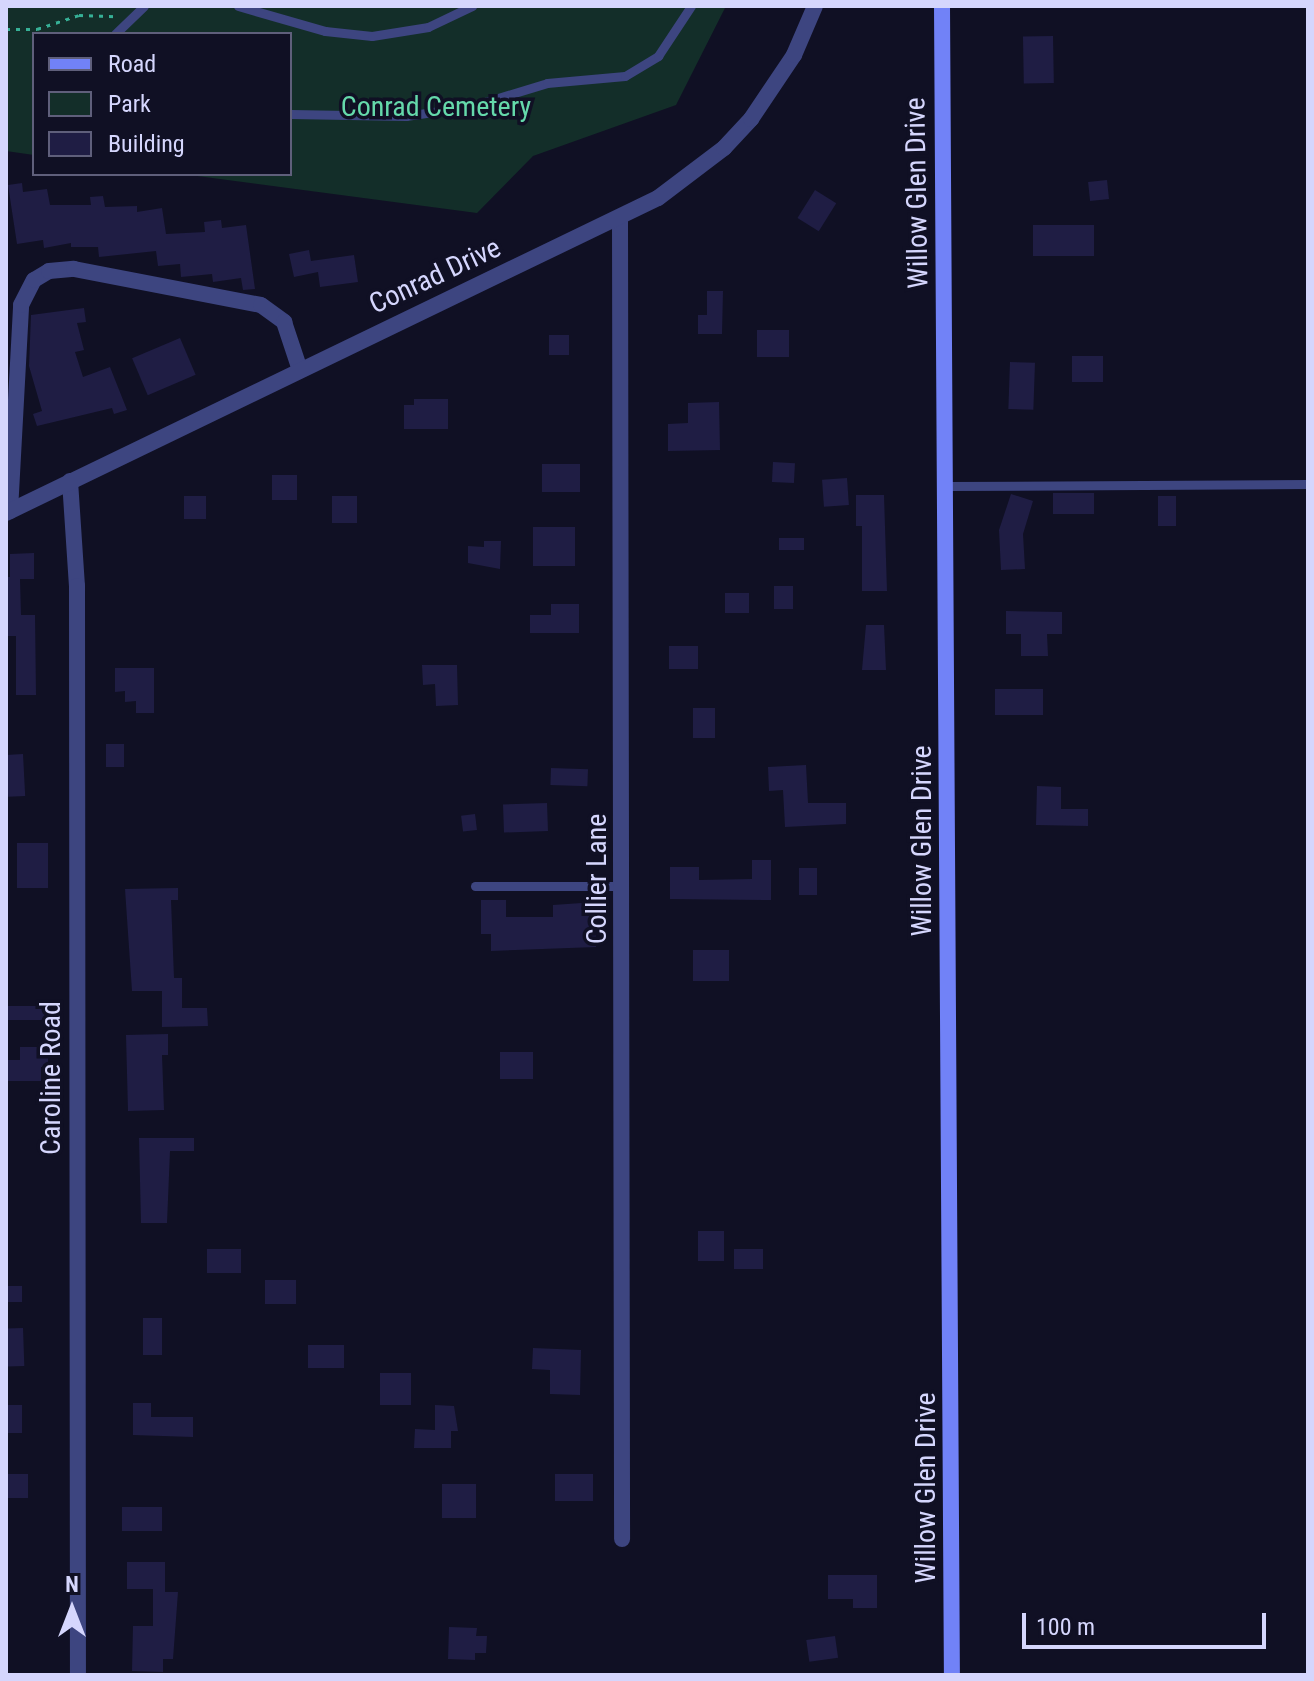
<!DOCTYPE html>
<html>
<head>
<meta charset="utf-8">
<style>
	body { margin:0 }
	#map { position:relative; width:1314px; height:1681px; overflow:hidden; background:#101024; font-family:"Roboto Condensed",sans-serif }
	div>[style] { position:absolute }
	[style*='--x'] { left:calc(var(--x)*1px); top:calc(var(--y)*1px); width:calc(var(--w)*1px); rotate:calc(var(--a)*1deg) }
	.green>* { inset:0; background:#132e29 }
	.building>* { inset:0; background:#1f1d44; transform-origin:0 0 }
	.path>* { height:3px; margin-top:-1.5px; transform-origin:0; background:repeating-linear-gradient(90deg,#36b096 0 4px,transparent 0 10px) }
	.service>* { height:9px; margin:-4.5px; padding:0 4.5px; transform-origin:4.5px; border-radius:4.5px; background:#3d4580 }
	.minor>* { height:16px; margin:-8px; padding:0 8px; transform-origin:8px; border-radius:8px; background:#3d4580 }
	.tertiary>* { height:16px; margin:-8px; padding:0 8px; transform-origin:8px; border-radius:8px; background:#3d4580 }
	.secondary>* { height:16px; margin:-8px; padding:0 8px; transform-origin:8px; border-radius:8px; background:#7182f7 }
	span { translate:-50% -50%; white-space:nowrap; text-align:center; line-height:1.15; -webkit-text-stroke:7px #101024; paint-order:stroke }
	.park-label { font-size:28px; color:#65d9ab }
	.street-label { font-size:28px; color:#d5d6fd }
	.frame { position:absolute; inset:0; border:8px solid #d5d6fd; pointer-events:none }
	.legend { position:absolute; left:32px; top:32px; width:260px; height:144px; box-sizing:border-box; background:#101024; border:2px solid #5f5f7b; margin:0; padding:10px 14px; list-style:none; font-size:24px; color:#d5d6fd }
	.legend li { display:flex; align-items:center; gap:16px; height:40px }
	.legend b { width:40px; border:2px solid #5f5f7b }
	.north { position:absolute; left:32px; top:1569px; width:80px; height:80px; -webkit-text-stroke:6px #101024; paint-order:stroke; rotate:0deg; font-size:22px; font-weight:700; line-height:32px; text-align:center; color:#d5d6fd }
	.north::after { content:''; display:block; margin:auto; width:28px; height:36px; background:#d5d6fd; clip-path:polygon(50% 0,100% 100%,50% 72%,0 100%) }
	.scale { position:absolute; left:1022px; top:1613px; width:244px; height:36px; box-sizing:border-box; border:4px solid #d5d6fd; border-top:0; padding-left:10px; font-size:24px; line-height:28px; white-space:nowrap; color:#d5d6fd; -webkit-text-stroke:6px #101024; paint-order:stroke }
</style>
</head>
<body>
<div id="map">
	<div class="green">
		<div style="clip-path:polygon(6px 6px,726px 6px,676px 105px,533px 156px,477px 213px,182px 174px,290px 174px,290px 34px,34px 34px,34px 155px,6px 151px)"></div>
	</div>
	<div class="building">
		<div style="left:1053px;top:36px;width:47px;height:30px;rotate:89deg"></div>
		<div style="left:1107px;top:180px;width:19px;height:19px;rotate:84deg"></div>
		<div style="clip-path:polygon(22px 183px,23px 192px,47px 189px,50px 205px,91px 205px,90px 197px,103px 196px,105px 207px,137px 206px,137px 212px,162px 208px,166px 234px,205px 232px,204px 222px,221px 220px,222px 228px,246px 225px,255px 289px,243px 290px,241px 278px,213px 282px,212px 274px,181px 277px,180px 264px,158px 266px,156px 251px,99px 257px,98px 247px,71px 247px,71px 243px,44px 248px,43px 240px,17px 244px,8px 185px)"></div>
		<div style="left:815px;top:190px;width:25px;height:33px;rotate:32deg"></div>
		<div style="left:1033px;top:225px;width:61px;height:31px"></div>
		<div style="clip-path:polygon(309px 250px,311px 261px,354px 255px,358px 282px,320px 287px,318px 272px,294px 277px,289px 254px)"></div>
		<div style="clip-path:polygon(707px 291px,723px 291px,722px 334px,698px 334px,698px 315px,707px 315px)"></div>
		<div style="clip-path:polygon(84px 308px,86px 322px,77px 323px,84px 350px,75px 352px,83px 377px,110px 367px,127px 410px,114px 414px,112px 408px,37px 426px,33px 414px,42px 411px,29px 366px,31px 315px)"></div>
		<div style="left:757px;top:330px;width:32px;height:27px"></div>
		<div style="left:549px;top:335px;width:20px;height:20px"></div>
		<div style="left:180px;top:338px;width:40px;height:52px;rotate:67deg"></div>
		<div style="left:1072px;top:356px;width:31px;height:26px"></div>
		<div style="left:1010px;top:362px;width:25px;height:47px;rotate:2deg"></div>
		<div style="clip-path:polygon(414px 399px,448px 399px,448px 429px,404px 429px,404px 405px,414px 405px)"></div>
		<div style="clip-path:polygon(719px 402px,720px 450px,668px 451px,668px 424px,688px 423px,688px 403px)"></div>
		<div style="left:773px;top:462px;width:22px;height:20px;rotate:3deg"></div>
		<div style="left:580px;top:464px;width:28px;height:38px;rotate:90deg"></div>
		<div style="left:272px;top:475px;width:25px;height:25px"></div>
		<div style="left:847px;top:478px;width:27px;height:25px;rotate:86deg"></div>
		<div style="left:1053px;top:493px;width:41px;height:21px"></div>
		<div style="clip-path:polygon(1011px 494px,1033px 501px,1023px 534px,1025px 569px,1001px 570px,999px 530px)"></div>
		<div style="clip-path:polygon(856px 495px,884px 495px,887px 591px,862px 591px,862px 526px,856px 526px)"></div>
		<div style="left:184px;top:496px;width:22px;height:23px"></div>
		<div style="left:332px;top:496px;width:25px;height:27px"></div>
		<div style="left:1158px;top:496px;width:18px;height:30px"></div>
		<div style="left:533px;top:527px;width:42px;height:39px"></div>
		<div style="left:779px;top:538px;width:25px;height:12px"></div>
		<div style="clip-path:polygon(484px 541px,501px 541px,500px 569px,468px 563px,468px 546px,484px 547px)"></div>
		<div style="clip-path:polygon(34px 553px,34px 579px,20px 579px,21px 615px,35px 615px,36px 695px,16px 695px,16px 636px,6px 636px,6px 577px,10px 577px,10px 554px)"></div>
		<div style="left:774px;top:586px;width:19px;height:23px"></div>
		<div style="left:725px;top:593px;width:24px;height:20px"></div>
		<div style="clip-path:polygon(551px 604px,579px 604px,579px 633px,530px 633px,530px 615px,551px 615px)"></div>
		<div style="clip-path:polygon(1006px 611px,1062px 612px,1062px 634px,1047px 634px,1048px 656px,1021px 656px,1021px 634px,1006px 634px)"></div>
		<div style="clip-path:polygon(866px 625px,884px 625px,886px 670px,862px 670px)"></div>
		<div style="left:669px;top:646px;width:29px;height:23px"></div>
		<div style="clip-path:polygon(422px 665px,457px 665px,458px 705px,436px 706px,435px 684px,423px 685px)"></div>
		<div style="clip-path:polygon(115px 668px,154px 668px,154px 713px,136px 713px,136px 701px,125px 702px,125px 691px,115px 692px)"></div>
		<div style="left:1043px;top:689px;width:26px;height:48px;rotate:90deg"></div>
		<div style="left:693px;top:708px;width:22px;height:30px"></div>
		<div style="left:106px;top:744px;width:18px;height:23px"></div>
		<div style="left:23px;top:754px;width:42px;height:17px;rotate:87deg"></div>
		<div style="clip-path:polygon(806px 765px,808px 803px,846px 803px,846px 824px,785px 827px,783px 790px,769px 791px,768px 767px)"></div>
		<div style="left:551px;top:768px;width:37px;height:17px;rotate:2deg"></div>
		<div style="clip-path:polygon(1037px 786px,1061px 787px,1061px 809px,1088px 809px,1088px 826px,1036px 825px)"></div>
		<div style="left:547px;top:803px;width:28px;height:44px;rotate:88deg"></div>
		<div style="left:475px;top:814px;width:16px;height:14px;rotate:83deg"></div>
		<div style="left:17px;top:843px;width:31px;height:45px"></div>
		<div style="clip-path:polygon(752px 860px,771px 860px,771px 900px,670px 899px,670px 867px,699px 867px,699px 880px,752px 879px)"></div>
		<div style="left:817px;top:868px;width:27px;height:18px;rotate:90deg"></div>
		<div style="clip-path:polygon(178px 888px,178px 900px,171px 900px,174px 978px,182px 978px,182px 1008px,207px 1008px,208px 1026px,162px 1027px,162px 991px,132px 991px,125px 889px)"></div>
		<div style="clip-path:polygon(481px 900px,506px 900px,506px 917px,553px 917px,553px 905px,596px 902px,596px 947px,491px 951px,491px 934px,481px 934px)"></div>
		<div style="left:693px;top:950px;width:36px;height:31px"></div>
		<div style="left:6px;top:1006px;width:49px;height:14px"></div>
		<div style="clip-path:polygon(168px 1034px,168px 1055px,162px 1055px,164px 1110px,128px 1111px,126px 1035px)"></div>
		<div style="clip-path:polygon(20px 1047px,48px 1047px,48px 1067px,41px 1067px,41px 1081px,6px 1081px,6px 1060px,20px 1060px)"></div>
		<div style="left:500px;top:1052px;width:33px;height:27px"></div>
		<div style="clip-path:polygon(139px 1138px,194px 1138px,194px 1151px,170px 1151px,167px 1223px,141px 1223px)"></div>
		<div style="left:698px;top:1231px;width:26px;height:30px"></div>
		<div style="left:207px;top:1249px;width:34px;height:24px"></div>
		<div style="left:734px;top:1249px;width:29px;height:20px"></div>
		<div style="left:265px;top:1280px;width:31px;height:24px"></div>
		<div style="left:6px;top:1286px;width:16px;height:16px"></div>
		<div style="left:143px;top:1318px;width:19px;height:37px"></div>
		<div style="left:23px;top:1328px;width:38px;height:17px;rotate:88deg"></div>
		<div style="left:308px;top:1345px;width:36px;height:23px"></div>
		<div style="clip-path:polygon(533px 1348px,581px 1350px,580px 1395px,550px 1394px,550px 1370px,532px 1369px)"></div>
		<div style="left:380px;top:1373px;width:31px;height:32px"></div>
		<div style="clip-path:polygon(133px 1403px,151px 1403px,151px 1417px,193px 1417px,193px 1437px,133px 1435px)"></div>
		<div style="left:6px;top:1405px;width:16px;height:28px"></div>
		<div style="clip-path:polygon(435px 1405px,454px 1406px,458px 1431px,451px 1431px,451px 1448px,414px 1448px,415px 1429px,435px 1430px)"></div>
		<div style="left:6px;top:1474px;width:22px;height:24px"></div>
		<div style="left:555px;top:1474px;width:38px;height:27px"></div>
		<div style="left:442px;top:1484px;width:34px;height:34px"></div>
		<div style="left:122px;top:1507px;width:40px;height:24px"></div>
		<div style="clip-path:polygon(127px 1562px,165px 1562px,165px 1592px,178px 1592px,173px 1659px,163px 1659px,163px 1672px,132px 1671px,133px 1626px,153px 1626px,153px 1589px,127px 1589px)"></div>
		<div style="clip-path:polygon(828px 1575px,877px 1575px,877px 1608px,853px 1608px,853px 1599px,828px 1599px)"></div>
		<div style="clip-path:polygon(449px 1627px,477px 1628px,476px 1636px,487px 1636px,486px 1653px,475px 1653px,475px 1660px,448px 1659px)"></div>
		<div style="left:835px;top:1636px;width:22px;height:29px;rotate:82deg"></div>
	</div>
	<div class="path">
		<div style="--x:6;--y:29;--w:31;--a:0"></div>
		<div style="--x:37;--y:29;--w:44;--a:-18.4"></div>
		<div style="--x:79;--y:15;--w:37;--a:2"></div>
	</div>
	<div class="service">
		<div style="--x:238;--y:6;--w:91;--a:16"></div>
		<div style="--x:325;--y:31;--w:47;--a:6.1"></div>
		<div style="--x:372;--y:36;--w:57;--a:-9.1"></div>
		<div style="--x:428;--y:27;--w:49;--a:-25.5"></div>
		<div style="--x:115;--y:34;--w:40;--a:-44"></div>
		<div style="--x:290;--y:114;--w:116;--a:1"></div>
		<div style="--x:406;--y:116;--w:67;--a:-8.6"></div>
		<div style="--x:472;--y:106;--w:78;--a:-17"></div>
		<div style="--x:547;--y:83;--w:78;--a:-5.1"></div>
		<div style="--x:625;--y:76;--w:39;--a:-31"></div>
		<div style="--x:658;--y:56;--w:60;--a:-56.6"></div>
		<div style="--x:947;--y:486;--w:361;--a:-0.3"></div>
		<div style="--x:475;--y:886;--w:148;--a:0"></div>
	</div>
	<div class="minor">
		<div style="--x:620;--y:218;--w:1321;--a:89.91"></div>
		<div style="--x:70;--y:481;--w:105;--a:86.2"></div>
		<div style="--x:77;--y:586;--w:1089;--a:89.95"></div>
		<div style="--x:10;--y:511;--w:206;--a:-86.9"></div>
		<div style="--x:21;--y:305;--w:28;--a:-63"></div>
		<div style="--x:34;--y:280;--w:17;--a:-31"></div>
		<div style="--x:49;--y:271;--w:25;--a:-5"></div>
		<div style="--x:74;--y:269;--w:190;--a:10.9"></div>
		<div style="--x:261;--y:305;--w:29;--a:36"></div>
		<div style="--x:284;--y:322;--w:51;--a:71.6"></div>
	</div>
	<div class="tertiary">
		<div style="--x:6;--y:513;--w:724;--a:-25.79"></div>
		<div style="--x:658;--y:198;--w:83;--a:-37.1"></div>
		<div style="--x:724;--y:148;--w:40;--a:-47"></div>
		<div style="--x:751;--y:119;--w:77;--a:-56.1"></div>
		<div style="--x:794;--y:55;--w:53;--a:-66.8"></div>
	</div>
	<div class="secondary">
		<div style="--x:942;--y:6;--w:1669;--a:89.66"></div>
	</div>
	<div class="park-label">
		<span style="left:436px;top:107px">Conrad Cemetery</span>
	</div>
	<div class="street-label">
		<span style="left:917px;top:193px;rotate:-91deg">Willow Glen Drive</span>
		<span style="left:435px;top:276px;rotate:-25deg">Conrad Drive</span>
		<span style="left:922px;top:841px;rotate:-90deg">Willow Glen Drive</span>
		<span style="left:597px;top:879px;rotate:-90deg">Collier Lane</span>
		<span style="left:51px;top:1078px;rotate:-90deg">Caroline Road</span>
		<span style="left:926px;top:1488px;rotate:-90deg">Willow Glen Drive</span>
	</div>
	<div class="frame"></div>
	<ul class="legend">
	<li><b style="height:10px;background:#7182f7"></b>Road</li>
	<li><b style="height:22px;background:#132e29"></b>Park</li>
	<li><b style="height:22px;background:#1f1d44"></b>Building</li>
	</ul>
	<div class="north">N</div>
	<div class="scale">100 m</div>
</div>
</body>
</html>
